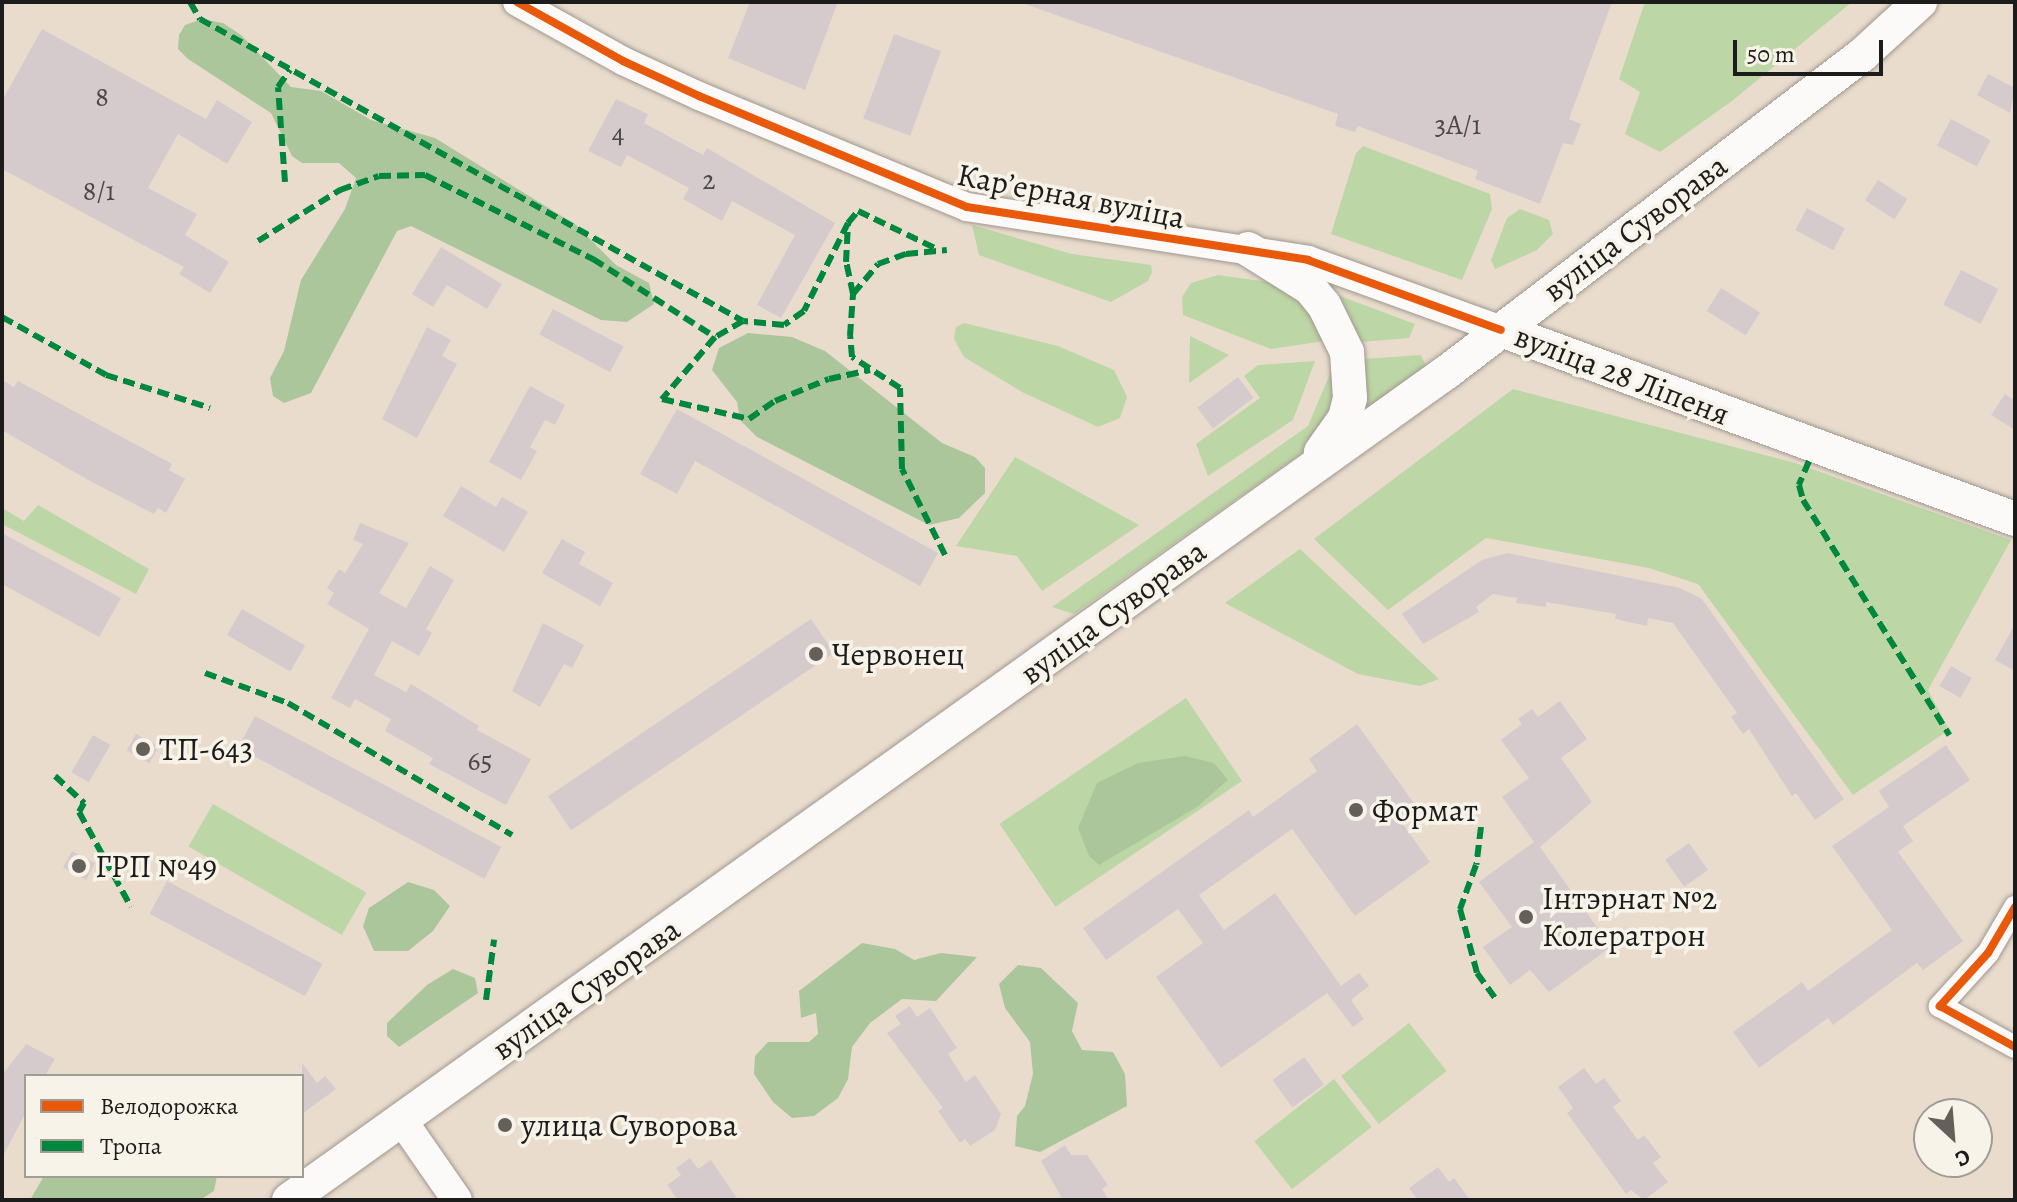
<!DOCTYPE html>
<html>
<head>
<meta charset="utf-8">
<style>
	body { margin:0 }
	#map { position:relative; width:2017px; height:1202px; overflow:hidden; background:#e9dccd; font-family:Alegreya,serif }
	div>[style] { position:absolute }
	[style*='--x'] { left:calc(var(--x)*1px); top:calc(var(--y)*1px); width:calc(var(--w)*1px); rotate:calc(var(--a)*1deg) }
	.green>* { inset:0; background:#bdd6a5; transform-origin:0 0 }
	.forest>* { inset:0; background:#acc69b }
	.building>* { inset:0; background:#d5cbcd; transform-origin:0 0 }
	.roads { filter:drop-shadow(0 0 2px #9f978f) drop-shadow(0 0 2px #9f978f) }
	.minor>* { height:22px; margin:-11px; padding:0 11px; transform-origin:11px; border-radius:11px; background:#fcfaf8 }
	.tertiary>* { height:28px; margin:-14px; padding:0 14px; transform-origin:14px; border-radius:14px; background:#fcfaf8 }
	.secondary>* { height:30px; margin:-15px; padding:0 15px; transform-origin:15px; border-radius:15px; background:#fcfaf8 }
	.primary>* { height:34px; margin:-17px; padding:0 17px; transform-origin:17px; border-radius:17px; background:#fcfaf8 }
	.quiet>* { height:6px; margin-top:-3px; transform-origin:0; background:repeating-linear-gradient(90deg,#00873e 0 12px,transparent 0 18px) }
	.cycleway>* { height:8px; margin:-4px; padding:0 4px; transform-origin:4px; border-radius:4px; background:#e8590c }
	.dots>* { width:22px; height:22px; translate:-50% -50%; box-sizing:border-box; border:4px solid #f7f3e8; border-radius:50% }
	span { translate:-50% -50%; white-space:nowrap; text-align:center; line-height:1.15; -webkit-text-stroke:7px #f7f3e8; paint-order:stroke }
	.number-label { font-size:28px; color:#4a4848 }
	.number-label span { -webkit-text-stroke-width:0 }
	.street-label { font-size:32px; color:#1c1c1c }
	.poi-label { font-size:32px; color:#1c1c1c }
	.left { translate:0 -50%; text-align:left }
	.frame { position:absolute; inset:0; border:4px solid #1c1c1c; pointer-events:none }
	.legend { position:absolute; left:24px; top:1074px; width:280px; height:104px; box-sizing:border-box; background:#f7f3e8; border:2px solid #9f9d96; margin:0; padding:10px 14px; list-style:none; font-size:24px; color:#1c1c1c }
	.legend li { display:flex; align-items:center; gap:16px; height:40px }
	.legend b { width:40px; border:2px solid #9f9d96 }
	.north { position:absolute; left:1913px; top:1098px; width:80px; height:80px; box-sizing:border-box; background:#f7f3e8; border:2px solid #9f9d96; border-radius:50%; rotate:154deg; font-size:22px; font-weight:700; line-height:32px; text-align:center; color:#1c1c1c }
	.north::after { content:''; display:block; margin:auto; width:28px; height:36px; background:#645f5a; clip-path:polygon(50% 0,100% 100%,50% 72%,0 100%) }
	.scale { position:absolute; left:1733px; top:40px; width:150px; height:36px; box-sizing:border-box; border:4px solid #1c1c1c; border-top:0; padding-left:10px; font-size:24px; line-height:28px; white-space:nowrap; color:#1c1c1c; -webkit-text-stroke:6px #f7f3e8; paint-order:stroke }
</style>
</head>
<body>
<div id="map">
	<div class="green">
		<div style="clip-path:polygon(1645px 2px,1852px 2px,1732px 101px,1660px 152px,1625px 134px,1640px 92px,1619px 79px)"></div>
		<div style="clip-path:polygon(1363px 146px,1490px 194px,1492px 209px,1462px 280px,1331px 234px,1356px 153px)"></div>
		<div style="clip-path:polygon(1520px 209px,1549px 220px,1553px 234px,1537px 250px,1495px 269px,1491px 260px,1507px 218px)"></div>
		<div style="clip-path:polygon(972px 225px,1072px 254px,1151px 265px,1152px 272px,1148px 281px,1111px 302px,979px 255px)"></div>
		<div style="clip-path:polygon(1218px 275px,1283px 284px,1301px 293px,1331px 340px,1271px 349px,1183px 315px,1182px 297px,1191px 283px)"></div>
		<div style="clip-path:polygon(1340px 296px,1415px 324px,1409px 338px,1361px 342px)"></div>
		<div style="clip-path:polygon(964px 323px,1058px 346px,1114px 370px,1127px 397px,1120px 418px,1098px 427px,1022px 392px,964px 357px,954px 339px,956px 327px)"></div>
		<div style="clip-path:polygon(1190px 336px,1229px 355px,1189px 383px)"></div>
		<div style="clip-path:polygon(1421px 355px,1426px 366px,1367px 408px,1364px 359px)"></div>
		<div style="clip-path:polygon(1315px 361px,1293px 420px,1208px 476px,1196px 444px,1260px 398px,1244px 376px,1258px 365px)"></div>
		<div style="clip-path:polygon(1335px 362px,1343px 398px,1309px 448px,1074px 614px,1052px 607px,1308px 426px)"></div>
		<div style="clip-path:polygon(1513px 389px,1795px 463px,2011px 540px,1928px 690px,1949px 730px,1853px 795px,1698px 584px,1649px 568px,1486px 538px,1388px 610px,1314px 539px)"></div>
		<div style="clip-path:polygon(1015px 457px,1139px 525px,1042px 591px,1017px 556px,956px 546px)"></div>
		<div style="clip-path:polygon(38px 505px,149px 569px,136px 594px,2px 524px,2px 508px,24px 521px)"></div>
		<div style="clip-path:polygon(1300px 549px,1439px 679px,1420px 686px,1358px 674px,1225px 603px)"></div>
		<div style="left:1186px;top:698px;width:100px;height:225px;rotate:56deg"></div>
		<div style="left:213px;top:804px;width:177px;height:49px;rotate:30deg"></div>
		<div style="left:1409px;top:1023px;width:61px;height:86px;rotate:52deg"></div>
		<div style="left:1334px;top:1079px;width:61px;height:101px;rotate:52deg"></div>
	</div>
	<div class="forest">
		<div style="clip-path:polygon(202px 19px,223px 23px,241px 35px,291px 87px,321px 91px,371px 120px,435px 138px,576px 225px,616px 265px,649px 283px,654px 304px,627px 322px,601px 320px,411px 226px,397px 231px,311px 393px,284px 403px,273px 396px,270px 378px,284px 351px,301px 280px,345px 209px,356px 178px,339px 163px,302px 163px,292px 156px,271px 113px,188px 59px,178px 49px,179px 35px,185px 25px)"></div>
		<div style="clip-path:polygon(748px 333px,792px 337px,825px 351px,942px 443px,975px 457px,985px 468px,985px 493px,959px 518px,929px 525px,757px 437px,740px 420px,737px 402px,712px 370px,719px 348px)"></div>
		<div style="clip-path:polygon(1185px 756px,1214px 763px,1228px 780px,1197px 807px,1099px 865px,1089px 856px,1078px 828px,1097px 783px,1138px 763px)"></div>
		<div style="clip-path:polygon(408px 882px,434px 890px,450px 906px,433px 931px,408px 951px,374px 951px,363px 926px,369px 908px)"></div>
		<div style="clip-path:polygon(862px 943px,895px 949px,914px 960px,941px 953px,977px 957px,936px 1001px,902px 999px,870px 1023px,852px 1047px,848px 1079px,838px 1098px,814px 1116px,792px 1118px,773px 1102px,754px 1074px,755px 1056px,768px 1042px,809px 1042px,818px 1034px,816px 1013px,801px 1018px,799px 991px)"></div>
		<div style="clip-path:polygon(1018px 965px,1041px 968px,1078px 1003px,1072px 1031px,1082px 1050px,1113px 1052px,1125px 1074px,1127px 1106px,1040px 1152px,1015px 1146px,1017px 1116px,1025px 1106px,1033px 1074px,1030px 1042px,1005px 1008px,999px 984px)"></div>
		<div style="clip-path:polygon(453px 969px,475px 978px,478px 993px,399px 1047px,387px 1036px,387px 1023px,427px 985px)"></div>
		<div style="clip-path:polygon(44px 1176px,217px 1176px,214px 1191px,200px 1200px,30px 1200px)"></div>
	</div>
	<div class="building">
		<div style="clip-path:polygon(750px 2px,838px 2px,805px 90px,728px 58px)"></div>
		<div style="clip-path:polygon(1019px 2px,1612px 2px,1569px 119px,1581px 124px,1573px 145px,1563px 143px,1540px 204px,1475px 179px,1478px 171px,1358px 126px,1355px 132px,1335px 126px,1338px 114px)"></div>
		<div style="clip-path:polygon(42px 29px,206px 119px,217px 100px,252px 122px,227px 164px,178px 134px,148px 188px,197px 214px,185px 235px,229px 262px,210px 293px,179px 274px,184px 267px,2px 169px,2px 101px)"></div>
		<div style="left:894px;top:34px;width:50px;height:90px;rotate:20deg"></div>
		<div style="clip-path:polygon(1988px 74px,2015px 88px,2010px 113px,1977px 95px)"></div>
		<div style="clip-path:polygon(616px 99px,648px 114px,644px 123px,703px 155px,707px 148px,835px 223px,781px 318px,757px 305px,795px 235px,732px 201px,722px 221px,683px 199px,689px 188px,627px 155px,621px 167px,588px 151px)"></div>
		<div style="left:1951px;top:119px;width:45px;height:30px;rotate:28deg"></div>
		<div style="left:1878px;top:180px;width:35px;height:24px;rotate:33deg"></div>
		<div style="left:1807px;top:208px;width:43px;height:25px;rotate:28deg"></div>
		<div style="clip-path:polygon(441px 247px,502px 284px,487px 309px,447px 285px,433px 307px,412px 294px)"></div>
		<div style="left:1961px;top:270px;width:42px;height:39px;rotate:27deg"></div>
		<div style="left:1721px;top:288px;width:46px;height:27px;rotate:32deg"></div>
		<div style="left:553px;top:309px;width:80px;height:29px;rotate:28deg"></div>
		<div style="clip-path:polygon(427px 327px,451px 340px,442px 356px,457px 364px,417px 438px,382px 419px)"></div>
		<div style="left:1238px;top:377px;width:26px;height:51px;rotate:53deg"></div>
		<div style="clip-path:polygon(2px 380px,14px 387px,18px 381px,172px 464px,169px 470px,185px 479px,166px 513px,158px 508px,154px 514px,88px 480px,2px 430px)"></div>
		<div style="clip-path:polygon(530px 386px,565px 405px,555px 425px,545px 420px,530px 447px,537px 451px,521px 480px,489px 462px)"></div>
		<div style="clip-path:polygon(2005px 394px,2015px 401px,2015px 430px,1991px 415px)"></div>
		<div style="clip-path:polygon(677px 409px,938px 553px,920px 586px,695px 461px,677px 494px,640px 474px)"></div>
		<div style="clip-path:polygon(461px 486px,496px 507px,502px 497px,528px 512px,504px 552px,443px 516px)"></div>
		<div style="clip-path:polygon(360px 523px,409px 543px,379px 593px,406px 608px,430px 566px,454px 580px,426px 629px,432px 633px,419px 656px,392px 641px,374px 675px,406px 692px,411px 684px,479px 726px,477px 730px,531px 759px,506px 805px,429px 764px,433px 758px,385px 731px,391px 719px,355px 699px,350px 708px,331px 698px,369px 629px,327px 604px,334px 593px,327px 588px,339px 569px,345px 573px,363px 544px,353px 540px)"></div>
		<div style="clip-path:polygon(2px 533px,121px 598px,99px 637px,2px 584px)"></div>
		<div style="clip-path:polygon(562px 539px,585px 552px,579px 564px,613px 583px,600px 606px,542px 573px)"></div>
		<div style="clip-path:polygon(1507px 553px,1680px 588px,1702px 599px,1844px 799px,1815px 820px,1796px 793px,1792px 796px,1749px 729px,1743px 734px,1731px 717px,1737px 713px,1673px 623px,1648px 618px,1647px 626px,1615px 619px,1616px 614px,1546px 602px,1546px 607px,1516px 603px,1517px 598px,1493px 594px,1476px 607px,1479px 612px,1423px 644px,1402px 614px,1482px 560px)"></div>
		<div style="left:242px;top:609px;width:73px;height:30px;rotate:30deg"></div>
		<div style="left:811px;top:619px;width:41px;height:317px;rotate:56deg"></div>
		<div style="clip-path:polygon(543px 623px,584px 645px,572px 668px,564px 664px,540px 707px,512px 691px)"></div>
		<div style="clip-path:polygon(2015px 624px,2015px 671px,1995px 660px)"></div>
		<div style="left:1951px;top:666px;width:24px;height:23px;rotate:30deg"></div>
		<div style="clip-path:polygon(1560px 701px,1587px 739px,1561px 758px,1592px 802px,1540px 847px,1611px 947px,1549px 992px,1530px 970px,1510px 985px,1483px 947px,1512px 927px,1479px 882px,1534px 842px,1502px 797px,1529px 778px,1501px 740px,1522px 724px,1518px 719px,1532px 709px,1538px 717px)"></div>
		<div style="left:255px;top:716px;width:279px;height:36px;rotate:28deg"></div>
		<div style="clip-path:polygon(1357px 724px,1416px 806px,1399px 819px,1430px 862px,1355px 916px,1292px 829px,1199px 895px,1224px 930px,1275px 893px,1341px 986px,1359px 973px,1369px 986px,1351px 1000px,1364px 1019px,1353px 1027px,1327px 993px,1221px 1068px,1156px 977px,1203px 943px,1178px 909px,1106px 960px,1083px 928px,1249px 810px,1253px 817px,1317px 771px,1309px 759px)"></div>
		<div style="left:136px;top:734px;width:26px;height:19px;rotate:29deg"></div>
		<div style="left:93px;top:735px;width:20px;height:43px;rotate:30deg"></div>
		<div style="clip-path:polygon(1946px 745px,1970px 780px,1903px 826px,1913px 841px,1898px 852px,1963px 941px,1923px 970px,1917px 963px,1833px 1025px,1828px 1018px,1759px 1068px,1733px 1032px,1802px 982px,1808px 991px,1892px 930px,1832px 846px,1889px 807px,1879px 791px)"></div>
		<div style="left:1689px;top:843px;width:33px;height:29px;rotate:55deg"></div>
		<div style="left:72px;top:851px;width:26px;height:19px;rotate:28deg"></div>
		<div style="left:167px;top:881px;width:176px;height:37px;rotate:28deg"></div>
		<div style="clip-path:polygon(910px 1006px,917px 1017px,930px 1008px,957px 1048px,948px 1054px,966px 1082px,975px 1075px,1001px 1114px,995px 1130px,970px 1146px,965px 1139px,960px 1143px,938px 1111px,943px 1108px,887px 1033px,901px 1024px,895px 1016px)"></div>
		<div style="clip-path:polygon(26px 1044px,55px 1059px,45px 1076px,26px 1076px,26px 1112px,2px 1158px,2px 1075px)"></div>
		<div style="left:1304px;top:1057px;width:34px;height:39px;rotate:54deg"></div>
		<div style="clip-path:polygon(302px 1063px,317px 1083px,325px 1076px,336px 1089px,302px 1114px)"></div>
		<div style="clip-path:polygon(1584px 1068px,1596px 1084px,1604px 1078px,1621px 1101px,1613px 1107px,1638px 1140px,1644px 1135px,1661px 1157px,1653px 1163px,1668px 1182px,1644px 1200px,1631px 1190px,1626px 1194px,1567px 1113px,1573px 1108px,1558px 1087px)"></div>
		<div style="clip-path:polygon(1065px 1145px,1071px 1155px,1087px 1155px,1108px 1185px,1102px 1189px,1109px 1200px,1063px 1200px,1041px 1161px)"></div>
		<div style="clip-path:polygon(690px 1158px,698px 1169px,711px 1160px,738px 1200px,678px 1200px,667px 1185px,681px 1175px,676px 1168px)"></div>
		<div style="clip-path:polygon(1438px 1167px,1449px 1182px,1454px 1178px,1470px 1200px,1418px 1200px,1409px 1188px)"></div>
	</div>
	<div class="roads">
		<div class="minor">
			<div style="--x:2015;--y:907;--w:53;--a:120.4"></div>
			<div style="--x:1988;--y:953;--w:72;--a:132.2"></div>
			<div style="--x:1940;--y:1006;--w:85;--a:28.7"></div>
		</div>
		<div class="tertiary">
			<div style="--x:517;--y:2;--w:121;--a:29.1"></div>
			<div style="--x:623;--y:61;--w:84;--a:24.7"></div>
			<div style="--x:699;--y:96;--w:290;--a:22.5"></div>
			<div style="--x:967;--y:207;--w:345;--a:8.8"></div>
			<div style="--x:1308;--y:260;--w:205;--a:19.9"></div>
		</div>
		<div class="secondary">
			<div style="--x:401;--y:1119;--w:98;--a:55.3"></div>
		</div>
		<div class="primary">
			<div style="--x:1248;--y:249;--w:73;--a:32.2"></div>
			<div style="--x:1310;--y:288;--w:22;--a:51"></div>
			<div style="--x:1324;--y:305;--w:52;--a:63.9"></div>
			<div style="--x:1347;--y:352;--w:46;--a:86.3"></div>
			<div style="--x:1350;--y:398;--w:21;--a:104"></div>
			<div style="--x:1345;--y:418;--w:42;--a:125.2"></div>
			<div style="--x:1501;--y:330;--w:548;--a:20.19"></div>
			<div style="--x:289;--y:1200;--w:1424;--a:-35.57"></div>
			<div style="--x:1447;--y:372;--w:522;--a:-37.37"></div>
			<div style="--x:1862;--y:55;--w:79;--a:-42.4"></div>
		</div>
	</div>
	<div class="quiet">
		<div style="--x:190;--y:2;--w:20;--a:60"></div>
		<div style="--x:200;--y:19;--w:621;--a:29.08"></div>
		<div style="--x:285;--y:182;--w:95;--a:-94.2"></div>
		<div style="--x:278;--y:87;--w:21;--a:-55"></div>
		<div style="--x:848;--y:223;--w:98;--a:116.6"></div>
		<div style="--x:804;--y:311;--w:24;--a:145"></div>
		<div style="--x:784;--y:325;--w:41;--a:-174.4"></div>
		<div style="--x:743;--y:321;--w:32;--a:150"></div>
		<div style="--x:715;--y:337;--w:82;--a:130.5"></div>
		<div style="--x:662;--y:399;--w:89;--a:12.9"></div>
		<div style="--x:749;--y:419;--w:32;--a:-35"></div>
		<div style="--x:775;--y:401;--w:58;--a:-22.2"></div>
		<div style="--x:829;--y:379;--w:42;--a:-12.4"></div>
		<div style="--x:258;--y:241;--w:97;--a:-31.9"></div>
		<div style="--x:340;--y:190;--w:41;--a:-19.7"></div>
		<div style="--x:379;--y:176;--w:46;--a:-1.2"></div>
		<div style="--x:425;--y:175;--w:188;--a:26.6"></div>
		<div style="--x:593;--y:259;--w:145;--a:32.6"></div>
		<div style="--x:853;--y:294;--w:33;--a:-102"></div>
		<div style="--x:846;--y:262;--w:39;--a:-87"></div>
		<div style="--x:848;--y:223;--w:16;--a:-50"></div>
		<div style="--x:858;--y:211;--w:85;--a:25.7"></div>
		<div style="--x:2;--y:317;--w:119;--a:29.1"></div>
		<div style="--x:106;--y:375;--w:109;--a:17.6"></div>
		<div style="--x:1809;--y:461;--w:26;--a:113"></div>
		<div style="--x:1799;--y:485;--w:16;--a:75"></div>
		<div style="--x:1803;--y:500;--w:277;--a:58.1"></div>
		<div style="--x:945;--y:555;--w:96;--a:-116.6"></div>
		<div style="--x:902;--y:469;--w:81;--a:-91.4"></div>
		<div style="--x:900;--y:388;--w:57;--a:-147.1"></div>
		<div style="--x:852;--y:357;--w:21;--a:-95"></div>
		<div style="--x:850;--y:336;--w:42;--a:-85.9"></div>
		<div style="--x:853;--y:294;--w:39;--a:-50"></div>
		<div style="--x:878;--y:264;--w:30;--a:-20"></div>
		<div style="--x:906;--y:254;--w:41;--a:-5.6"></div>
		<div style="--x:205;--y:673;--w:88;--a:19.9"></div>
		<div style="--x:288;--y:703;--w:260;--a:30.5"></div>
		<div style="--x:55;--y:776;--w:40;--a:43"></div>
		<div style="--x:84;--y:803;--w:10;--a:119"></div>
		<div style="--x:79;--y:812;--w:108;--a:61.3"></div>
		<div style="--x:1481;--y:827;--w:38;--a:97"></div>
		<div style="--x:1476;--y:865;--w:47;--a:110"></div>
		<div style="--x:1460;--y:909;--w:66;--a:75.1"></div>
		<div style="--x:1477;--y:973;--w:32;--a:54"></div>
		<div style="--x:486;--y:1000;--w:61;--a:-82.4"></div>
	</div>
	<div class="cycleway">
		<div style="--x:517;--y:2;--w:121;--a:29.1"></div>
		<div style="--x:623;--y:61;--w:84;--a:24.7"></div>
		<div style="--x:699;--y:96;--w:290;--a:22.5"></div>
		<div style="--x:967;--y:207;--w:345;--a:8.8"></div>
		<div style="--x:1308;--y:260;--w:205;--a:19.9"></div>
		<div style="--x:2015;--y:907;--w:53;--a:120.4"></div>
		<div style="--x:1988;--y:953;--w:72;--a:132.2"></div>
		<div style="--x:1940;--y:1006;--w:85;--a:28.7"></div>
	</div>
	<div class="dots">
		<div style="left:816px;top:654px;background:#645f5a"></div>
		<div style="left:143px;top:749px;background:#645f5a"></div>
		<div style="left:1356px;top:810px;background:#645f5a"></div>
		<div style="left:79px;top:866px;background:#645f5a"></div>
		<div style="left:1526px;top:917px;background:#645f5a"></div>
		<div style="left:505px;top:1125px;background:#645f5a"></div>
	</div>
	<div class="number-label">
		<span style="left:102px;top:97px">8</span>
		<span style="left:1458px;top:125px">3А/1</span>
		<span style="left:618px;top:133px">4</span>
		<span style="left:709px;top:180px">2</span>
		<span style="left:99px;top:191px">8/1</span>
		<span style="left:480px;top:761px">65</span>
	</div>
	<div class="street-label">
		<span style="left:1071px;top:196px;rotate:11deg">Карʼерная вуліца</span>
		<span style="left:1635px;top:228px;rotate:-37deg">вуліца Суворава</span>
		<span style="left:1622px;top:375px;rotate:21deg">вуліца 28 Ліпеня</span>
		<span style="left:1113px;top:612px;rotate:-36deg">вуліца Суворава</span>
		<span style="left:586px;top:989px;rotate:-35deg">вуліца Суворава</span>
	</div>
	<div class="poi-label">
		<span class="left" style="left:832px;top:654px">Червонец</span>
		<span class="left" style="left:159px;top:749px">ТП-643</span>
		<span class="left" style="left:1372px;top:810px">Формат</span>
		<span class="left" style="left:95px;top:866px">ГРП №49</span>
		<span class="left" style="left:1542px;top:917px">Інтэрнат №2<br>Колератрон</span>
		<span class="left" style="left:521px;top:1125px">улица Суворова</span>
	</div>
	<div class="frame"></div>
	<ul class="legend">
	<li><b style="height:10px;background:#e8590c"></b>Велодорожка</li>
	<li><b style="height:10px;background:#00873e"></b>Тропа</li>
	</ul>
	<div class="north">С</div>
	<div class="scale">50 m</div>
</div>
</body>
</html>
